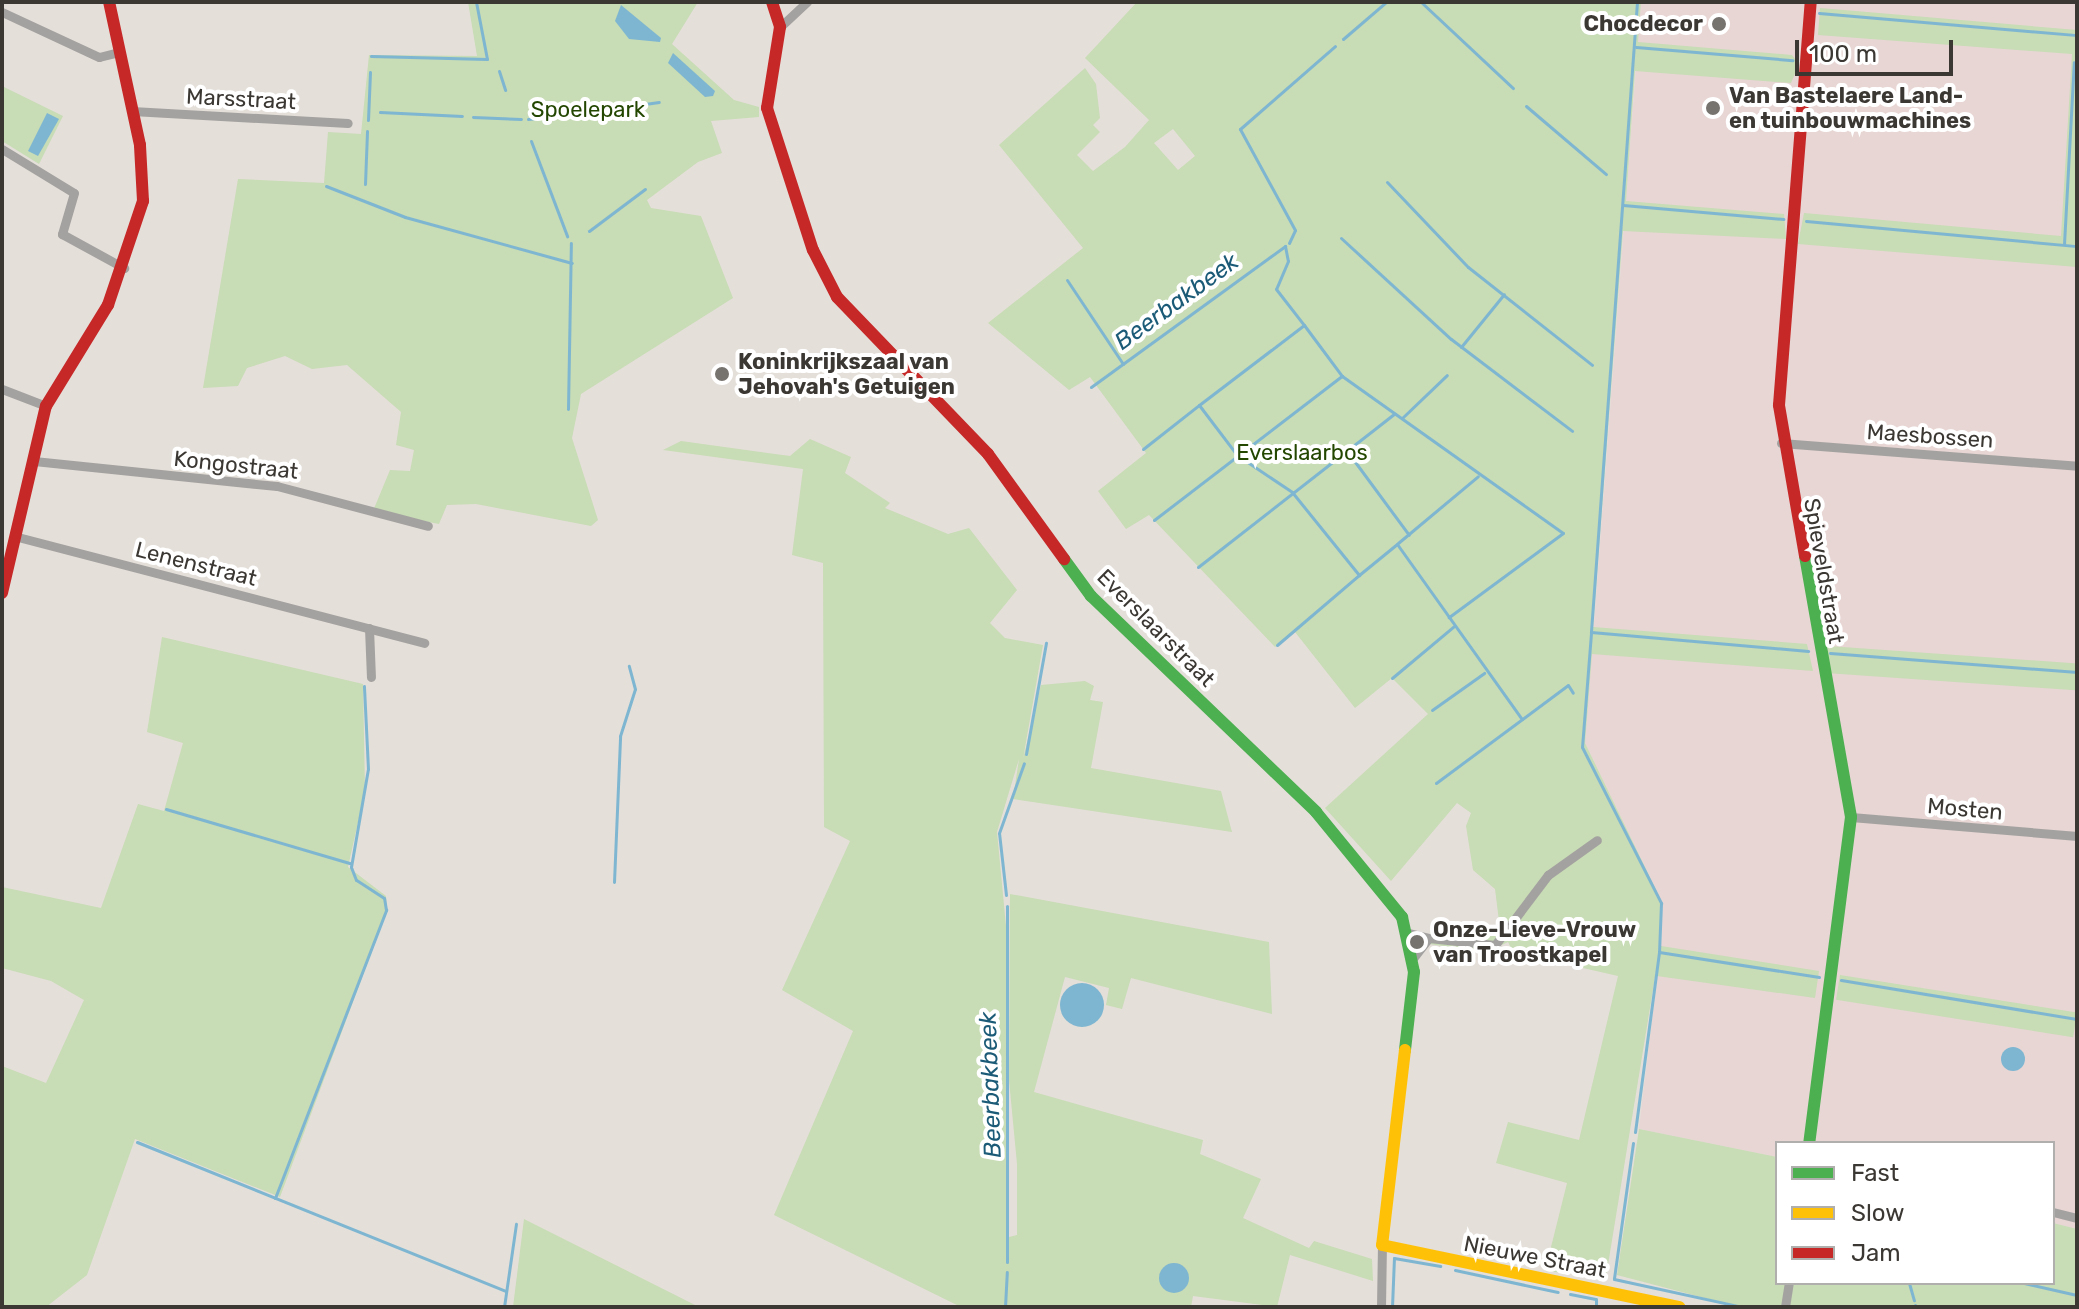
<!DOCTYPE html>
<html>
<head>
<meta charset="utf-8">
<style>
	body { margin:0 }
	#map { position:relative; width:2079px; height:1309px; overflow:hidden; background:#e4dfd9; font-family:Rubik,sans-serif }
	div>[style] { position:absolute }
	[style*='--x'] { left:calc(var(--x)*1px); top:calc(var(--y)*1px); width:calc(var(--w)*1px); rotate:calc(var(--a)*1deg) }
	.industrial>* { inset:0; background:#e7d6d4 }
	.green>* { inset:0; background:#c8dcb5; transform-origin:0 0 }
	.water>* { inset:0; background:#7eb6d1 }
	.round { border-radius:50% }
	.stream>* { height:3px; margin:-1.5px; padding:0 1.5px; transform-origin:1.5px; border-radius:1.5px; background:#7eb6d1 }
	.street>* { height:9px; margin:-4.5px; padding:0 4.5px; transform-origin:4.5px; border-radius:4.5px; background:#a4a2a0 }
	.fast>* { height:12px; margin:-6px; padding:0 6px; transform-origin:6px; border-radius:6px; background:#4caf50 }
	.slow>* { height:12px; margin:-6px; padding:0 6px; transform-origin:6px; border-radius:6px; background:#ffc107 }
	.jam>* { height:12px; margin:-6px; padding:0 6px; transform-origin:6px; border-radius:6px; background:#c62828 }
	.dots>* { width:22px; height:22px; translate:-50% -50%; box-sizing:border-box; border:4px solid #fff; border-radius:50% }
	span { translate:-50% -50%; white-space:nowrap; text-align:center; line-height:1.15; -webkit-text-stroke:8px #fff; paint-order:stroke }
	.poi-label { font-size:22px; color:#3b3733; font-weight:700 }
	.right { translate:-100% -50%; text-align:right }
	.left { translate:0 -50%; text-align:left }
	.street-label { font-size:22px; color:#3b3733 }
	.park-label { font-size:22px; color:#234600 }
	.water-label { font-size:24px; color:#1c5b77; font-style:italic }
	.frame { position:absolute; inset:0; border:4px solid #3b3733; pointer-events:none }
	.legend { position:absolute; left:1775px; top:1141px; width:280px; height:144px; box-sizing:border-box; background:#fff; border:2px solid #b1afad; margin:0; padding:10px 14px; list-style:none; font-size:24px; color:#3b3733 }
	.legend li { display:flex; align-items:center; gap:16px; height:40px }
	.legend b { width:40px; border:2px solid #b1afad }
	.scale { position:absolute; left:1795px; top:40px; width:158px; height:36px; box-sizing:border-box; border:4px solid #3b3733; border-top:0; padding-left:10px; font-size:24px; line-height:28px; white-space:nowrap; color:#3b3733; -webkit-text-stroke:6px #fff; paint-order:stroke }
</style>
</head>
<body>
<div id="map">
	<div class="industrial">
		<div style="clip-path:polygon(1641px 2px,2077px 2px,2077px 1229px,2053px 1223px,2053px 1143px,1777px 1143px,1777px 1157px,1639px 1129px,1662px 936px,1660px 898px,1585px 743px)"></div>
	</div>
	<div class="green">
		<div style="clip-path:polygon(468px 2px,698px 2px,672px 44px,734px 100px,759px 107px,759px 117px,711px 121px,722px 153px,698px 162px,647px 200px,651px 208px,701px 216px,733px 298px,581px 394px,572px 438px,598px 520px,591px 526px,476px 504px,447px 505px,439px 524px,373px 511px,390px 470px,410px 471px,414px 450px,396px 445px,401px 412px,347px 365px,312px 369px,285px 356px,247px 368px,238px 386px,203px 388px,238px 179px,324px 183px,328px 132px,361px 134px,369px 55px,477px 56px)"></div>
		<div style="clip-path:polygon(evenodd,1137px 2px,1641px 2px,1638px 42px,1792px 55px,1799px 64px,1791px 83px,1635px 71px,1626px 201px,1784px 214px,1786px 239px,1623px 231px,1593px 627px,1807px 644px,1813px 671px,1592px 654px,1585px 743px,1660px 898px,1661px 946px,1819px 971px,1815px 998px,1657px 976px,1657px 965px,1606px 1277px,1545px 1271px,1567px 1183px,1496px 1163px,1508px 1122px,1579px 1140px,1618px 976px,1513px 952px,1508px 942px,1487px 952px,1429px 944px,1431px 931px,1492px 936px,1500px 929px,1495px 889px,1473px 870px,1466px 826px,1471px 813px,1457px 803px,1391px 881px,1325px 808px,1428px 714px,1392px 678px,1355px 708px,1295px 632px,1275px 647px,1149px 515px,1126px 529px,1098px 491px,1146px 453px,1090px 377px,1069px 390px,988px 323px,1083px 248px,999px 145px,1085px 68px,1096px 84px,1100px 118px,1093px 125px,1100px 132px,1077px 155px,1093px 171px,1125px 147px,1149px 120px,1085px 58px,1137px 2px,1173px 129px,1195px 156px,1178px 170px,1154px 143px,1173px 129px)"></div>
		<div style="clip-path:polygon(1820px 8px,2077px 30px,2077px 267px,1798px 244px,1804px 213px,2061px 236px,2072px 54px,1818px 35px)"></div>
		<div style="clip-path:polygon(4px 87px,63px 116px,39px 164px,2px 141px)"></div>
		<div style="clip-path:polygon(810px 439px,851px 457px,845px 473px,890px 503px,885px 508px,948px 534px,969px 528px,1017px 590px,990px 623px,1005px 638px,1043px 645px,1023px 759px,1041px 685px,1085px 681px,1094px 686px,1090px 700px,1103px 702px,1091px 768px,1221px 791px,1232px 832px,1013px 799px,1019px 759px,997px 832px,1006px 926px,1009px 1237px,1017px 1235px,1017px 1164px,1009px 1080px,1010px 894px,1269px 942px,1272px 1014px,1131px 978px,1122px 1009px,1106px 1005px,1109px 988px,1065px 977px,1034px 1092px,1203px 1140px,1200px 1154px,1261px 1179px,1243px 1218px,1309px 1248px,1314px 1241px,1372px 1259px,1373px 1281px,1290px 1255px,1277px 1307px,1193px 1296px,1191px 1307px,961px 1307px,774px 1215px,853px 1031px,782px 990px,850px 841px,824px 827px,823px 563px,792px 555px,803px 469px,663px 450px,681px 441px,790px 456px)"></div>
		<div style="clip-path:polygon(162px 637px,363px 684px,365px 791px,348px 867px,386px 896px,387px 911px,280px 1197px,135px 1139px,87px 1275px,46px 1307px,2px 1307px,2px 1066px,46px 1083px,84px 1000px,51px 981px,2px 968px,2px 887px,101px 908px,138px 804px,164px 811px,183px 743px,147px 732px)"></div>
		<div style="left:1828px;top:646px;width:250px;height:27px;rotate:4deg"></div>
		<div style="left:1840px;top:975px;width:240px;height:25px;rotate:9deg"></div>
		<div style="clip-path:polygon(1639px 1129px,1777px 1157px,1777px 1283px,2053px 1283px,2053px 1223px,2077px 1229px,2077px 1307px,1739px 1307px,1617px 1275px)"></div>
		<div style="clip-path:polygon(524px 1219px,699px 1307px,513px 1307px)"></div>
	</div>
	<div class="water">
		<div style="clip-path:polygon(621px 5px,661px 38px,660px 42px,629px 39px,615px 21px)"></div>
		<div style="clip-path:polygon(673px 53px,715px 91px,713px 96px,705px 97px,668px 63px)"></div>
		<div style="clip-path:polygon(47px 113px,59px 119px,38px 156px,28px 151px)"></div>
		<div class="round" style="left:1060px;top:983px;width:44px;height:44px"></div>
		<div class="round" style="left:2001px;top:1047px;width:24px;height:24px"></div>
		<div class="round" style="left:1159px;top:1263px;width:30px;height:30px"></div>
	</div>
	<div class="stream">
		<div style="--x:1421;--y:2;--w:126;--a:43.1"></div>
		<div style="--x:1637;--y:2;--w:632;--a:94.18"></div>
		<div style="--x:1591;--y:632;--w:218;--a:5"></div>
		<div style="--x:1819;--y:13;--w:259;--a:4.9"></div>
		<div style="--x:1343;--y:39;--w:57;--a:-40.7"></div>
		<div style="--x:1636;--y:47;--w:157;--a:4.8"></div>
		<div style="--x:371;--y:56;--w:116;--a:1.5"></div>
		<div style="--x:487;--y:59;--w:58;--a:-100.9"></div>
		<div style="--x:499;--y:71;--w:20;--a:72"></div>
		<div style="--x:638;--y:105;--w:21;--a:-8"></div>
		<div style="--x:1526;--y:106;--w:105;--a:40.4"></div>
		<div style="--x:597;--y:111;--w:36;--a:-8"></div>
		<div style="--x:380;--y:112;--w:82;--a:2.8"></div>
		<div style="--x:473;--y:117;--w:48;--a:2.4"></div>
		<div style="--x:528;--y:119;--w:62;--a:-6.4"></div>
		<div style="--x:368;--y:120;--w:48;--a:-87.6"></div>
		<div style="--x:531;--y:141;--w:102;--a:69.2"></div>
		<div style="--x:1387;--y:182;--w:117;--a:46.4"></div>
		<div style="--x:1468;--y:267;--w:158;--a:38.3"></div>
		<div style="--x:365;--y:184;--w:53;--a:-87.8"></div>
		<div style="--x:326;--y:186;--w:85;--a:21.4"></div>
		<div style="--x:405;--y:217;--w:173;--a:15.4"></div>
		<div style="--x:1623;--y:205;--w:161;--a:5"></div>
		<div style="--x:1806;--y:221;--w:272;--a:5.3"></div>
		<div style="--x:589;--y:231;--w:70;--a:-36.9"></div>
		<div style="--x:1341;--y:238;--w:149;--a:42.6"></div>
		<div style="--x:1451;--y:339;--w:152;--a:37.2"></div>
		<div style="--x:1289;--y:243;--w:14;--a:-65"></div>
		<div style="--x:1295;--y:230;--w:115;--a:-118.6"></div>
		<div style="--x:1240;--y:129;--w:126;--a:-41.1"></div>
		<div style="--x:2064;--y:244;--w:182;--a:-86.9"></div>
		<div style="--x:1067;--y:280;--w:101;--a:56.3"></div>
		<div style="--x:1304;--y:325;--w:64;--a:53.3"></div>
		<div style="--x:1342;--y:376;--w:271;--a:35.4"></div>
		<div style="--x:1563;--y:533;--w:142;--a:143.6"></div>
		<div style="--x:1461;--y:347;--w:68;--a:-50.9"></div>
		<div style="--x:1091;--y:387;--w:240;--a:-36"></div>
		<div style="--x:1285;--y:246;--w:15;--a:79"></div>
		<div style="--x:1288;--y:261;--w:30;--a:113"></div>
		<div style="--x:1276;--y:289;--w:46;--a:52.1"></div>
		<div style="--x:1304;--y:325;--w:132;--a:142.7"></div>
		<div style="--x:1199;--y:405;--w:63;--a:52.8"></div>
		<div style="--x:1237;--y:455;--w:66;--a:33.9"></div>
		<div style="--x:1292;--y:492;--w:107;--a:51.1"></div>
		<div style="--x:1359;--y:575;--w:49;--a:-39.2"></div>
		<div style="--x:1397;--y:544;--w:215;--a:54.5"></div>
		<div style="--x:568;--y:409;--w:166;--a:-89"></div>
		<div style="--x:1402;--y:418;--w:62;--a:-43.7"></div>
		<div style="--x:1143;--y:449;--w:71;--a:-38.2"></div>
		<div style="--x:1347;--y:451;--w:104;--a:53.6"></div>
		<div style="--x:1154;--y:520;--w:237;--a:-37.5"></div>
		<div style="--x:1398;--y:543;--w:104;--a:-39.9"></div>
		<div style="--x:1198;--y:567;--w:249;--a:-38"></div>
		<div style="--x:1591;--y:633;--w:114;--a:94.5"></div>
		<div style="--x:1582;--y:747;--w:175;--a:63.1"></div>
		<div style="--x:1661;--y:903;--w:49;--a:92.3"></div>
		<div style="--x:1659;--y:952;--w:162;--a:8.9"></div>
		<div style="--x:1277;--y:645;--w:108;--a:-40.5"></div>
		<div style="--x:1830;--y:653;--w:248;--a:4.4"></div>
		<div style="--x:1392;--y:678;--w:80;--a:-39.9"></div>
		<div style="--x:1432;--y:710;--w:64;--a:-35.4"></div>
		<div style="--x:1026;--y:754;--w:113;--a:-79.8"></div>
		<div style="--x:1436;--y:783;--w:164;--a:-36.6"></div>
		<div style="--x:1568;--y:685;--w:9;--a:58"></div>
		<div style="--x:166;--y:809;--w:192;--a:16.4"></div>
		<div style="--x:614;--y:882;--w:146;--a:-87.6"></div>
		<div style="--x:620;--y:736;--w:49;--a:-72.3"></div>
		<div style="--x:635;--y:689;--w:24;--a:-105"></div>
		<div style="--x:1006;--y:895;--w:62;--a:-96.4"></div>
		<div style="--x:999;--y:833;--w:74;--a:-70.3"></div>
		<div style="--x:1007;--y:906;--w:356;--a:90"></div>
		<div style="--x:1841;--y:980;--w:239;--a:9.4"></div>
		<div style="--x:1635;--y:1132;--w:181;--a:-82.4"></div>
		<div style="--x:137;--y:1142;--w:398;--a:22"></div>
		<div style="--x:1633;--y:1143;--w:137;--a:98"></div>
		<div style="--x:1614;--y:1279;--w:131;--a:12.3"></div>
		<div style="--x:275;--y:1198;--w:309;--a:-68.9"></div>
		<div style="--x:386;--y:910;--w:12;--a:-99"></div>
		<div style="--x:384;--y:898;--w:33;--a:-147"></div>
		<div style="--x:356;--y:880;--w:14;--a:-111"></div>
		<div style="--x:351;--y:867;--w:99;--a:-80.2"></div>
		<div style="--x:368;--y:769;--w:83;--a:-92.8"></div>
		<div style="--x:1455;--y:1270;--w:105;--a:12.1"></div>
		<div style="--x:1909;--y:1283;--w:18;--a:74"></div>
		<div style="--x:2024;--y:1283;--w:54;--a:12.8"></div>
		<div style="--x:1570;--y:1294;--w:26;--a:11"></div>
		<div style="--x:1596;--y:1299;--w:8;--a:90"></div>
		<div style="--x:1915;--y:1305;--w:2;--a:63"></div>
		<div style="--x:504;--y:1307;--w:84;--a:-81.8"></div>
		<div style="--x:1005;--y:1307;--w:35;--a:-87"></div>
		<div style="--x:1392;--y:1307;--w:49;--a:-87.7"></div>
		<div style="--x:1394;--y:1258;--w:47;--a:9.9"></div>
	</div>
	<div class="street">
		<div style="--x:2;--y:12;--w:107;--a:24.9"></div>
		<div style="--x:99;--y:57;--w:16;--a:-14"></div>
		<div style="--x:780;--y:27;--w:37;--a:-43"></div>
		<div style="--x:132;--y:111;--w:216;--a:3.2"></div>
		<div style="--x:2;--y:149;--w:84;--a:31.4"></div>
		<div style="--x:74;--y:193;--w:43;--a:106.3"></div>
		<div style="--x:62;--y:234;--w:71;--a:28.7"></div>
		<div style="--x:2;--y:389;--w:47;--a:21.1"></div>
		<div style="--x:1781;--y:443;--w:297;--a:4.4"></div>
		<div style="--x:34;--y:461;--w:244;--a:5.9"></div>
		<div style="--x:277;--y:486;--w:156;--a:14.8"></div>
		<div style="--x:14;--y:536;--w:424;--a:14.6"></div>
		<div style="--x:369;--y:628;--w:49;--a:87.7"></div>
		<div style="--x:1851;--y:817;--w:227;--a:4.8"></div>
		<div style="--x:1409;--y:933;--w:21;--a:14"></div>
		<div style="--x:1414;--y:957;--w:24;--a:-52"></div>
		<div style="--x:1429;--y:938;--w:66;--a:6.1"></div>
		<div style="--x:1495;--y:945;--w:88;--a:-52.9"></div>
		<div style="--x:1548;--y:875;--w:60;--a:-35.5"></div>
		<div style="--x:2053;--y:1212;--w:25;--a:14"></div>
		<div style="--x:1381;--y:1307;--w:62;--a:-89.1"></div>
		<div style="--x:1785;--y:1307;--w:24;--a:-81"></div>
	</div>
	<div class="fast">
		<div style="--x:1805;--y:556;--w:265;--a:80"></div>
		<div style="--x:1851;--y:817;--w:329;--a:97.3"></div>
		<div style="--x:1064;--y:559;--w:46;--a:53.9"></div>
		<div style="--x:1091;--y:596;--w:312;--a:43.8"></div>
		<div style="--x:1316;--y:812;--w:136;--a:50.7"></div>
		<div style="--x:1402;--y:917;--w:56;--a:77.7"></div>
		<div style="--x:1414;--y:972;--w:79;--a:96.6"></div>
	</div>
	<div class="slow">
		<div style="--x:1405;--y:1050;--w:196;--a:96.7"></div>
		<div style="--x:1382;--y:1245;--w:304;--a:11.8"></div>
	</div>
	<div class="jam">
		<div style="--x:772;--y:2;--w:26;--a:72"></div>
		<div style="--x:780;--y:27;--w:82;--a:99.1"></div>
		<div style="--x:767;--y:108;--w:149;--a:72.1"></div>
		<div style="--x:813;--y:250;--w:53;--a:62.9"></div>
		<div style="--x:837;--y:297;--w:218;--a:46.1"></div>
		<div style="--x:988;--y:454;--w:130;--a:54.1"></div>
		<div style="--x:1805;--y:556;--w:153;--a:-99.8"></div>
		<div style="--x:1779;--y:405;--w:404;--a:-85.5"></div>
		<div style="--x:2;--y:593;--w:192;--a:-76.8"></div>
		<div style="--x:46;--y:406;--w:119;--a:-58.5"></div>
		<div style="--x:108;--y:305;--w:110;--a:-71.4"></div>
		<div style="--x:143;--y:201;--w:56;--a:-93.1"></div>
		<div style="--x:140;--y:145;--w:146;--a:-102.2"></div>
	</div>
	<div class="dots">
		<div style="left:1719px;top:24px;background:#76726d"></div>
		<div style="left:1713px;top:108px;background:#76726d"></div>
		<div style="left:722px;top:374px;background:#76726d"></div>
		<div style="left:1417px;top:942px;background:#76726d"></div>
	</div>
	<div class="poi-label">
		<span class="right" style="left:1703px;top:24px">Chocdecor</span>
		<span class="left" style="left:1729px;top:108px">Van Bastelaere Land-<br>en tuinbouwmachines</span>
		<span class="left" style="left:738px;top:374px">Koninkrijkszaal van<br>Jehovah's Getuigen</span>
		<span class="left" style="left:1433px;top:942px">Onze-Lieve-Vrouw<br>van Troostkapel</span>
	</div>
	<div class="street-label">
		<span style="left:241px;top:99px;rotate:3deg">Marsstraat</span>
		<span style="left:1930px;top:436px;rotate:4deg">Maesbossen</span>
		<span style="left:236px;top:465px;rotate:6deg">Kongostraat</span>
		<span style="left:196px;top:564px;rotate:14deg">Lenenstraat</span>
		<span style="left:1824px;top:571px;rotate:80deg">Spieveldstraat</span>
		<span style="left:1156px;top:628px;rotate:45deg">Everslaarstraat</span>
		<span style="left:1965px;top:809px;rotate:5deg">Mosten</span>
		<span style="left:1535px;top:1257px;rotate:11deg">Nieuwe Straat</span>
	</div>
	<div class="park-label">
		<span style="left:588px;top:110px">Spoelepark</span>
		<span style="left:1302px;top:453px">Everslaarbos</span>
	</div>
	<div class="water-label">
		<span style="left:1177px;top:302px;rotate:-36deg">Beerbakbeek</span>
		<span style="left:991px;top:1085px;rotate:-92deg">Beerbakbeek</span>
	</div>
	<div class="frame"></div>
	<ul class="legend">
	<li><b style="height:10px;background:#4caf50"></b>Fast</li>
	<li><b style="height:10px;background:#ffc107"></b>Slow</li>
	<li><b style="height:10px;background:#c62828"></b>Jam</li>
	</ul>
	<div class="scale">100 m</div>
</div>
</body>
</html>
